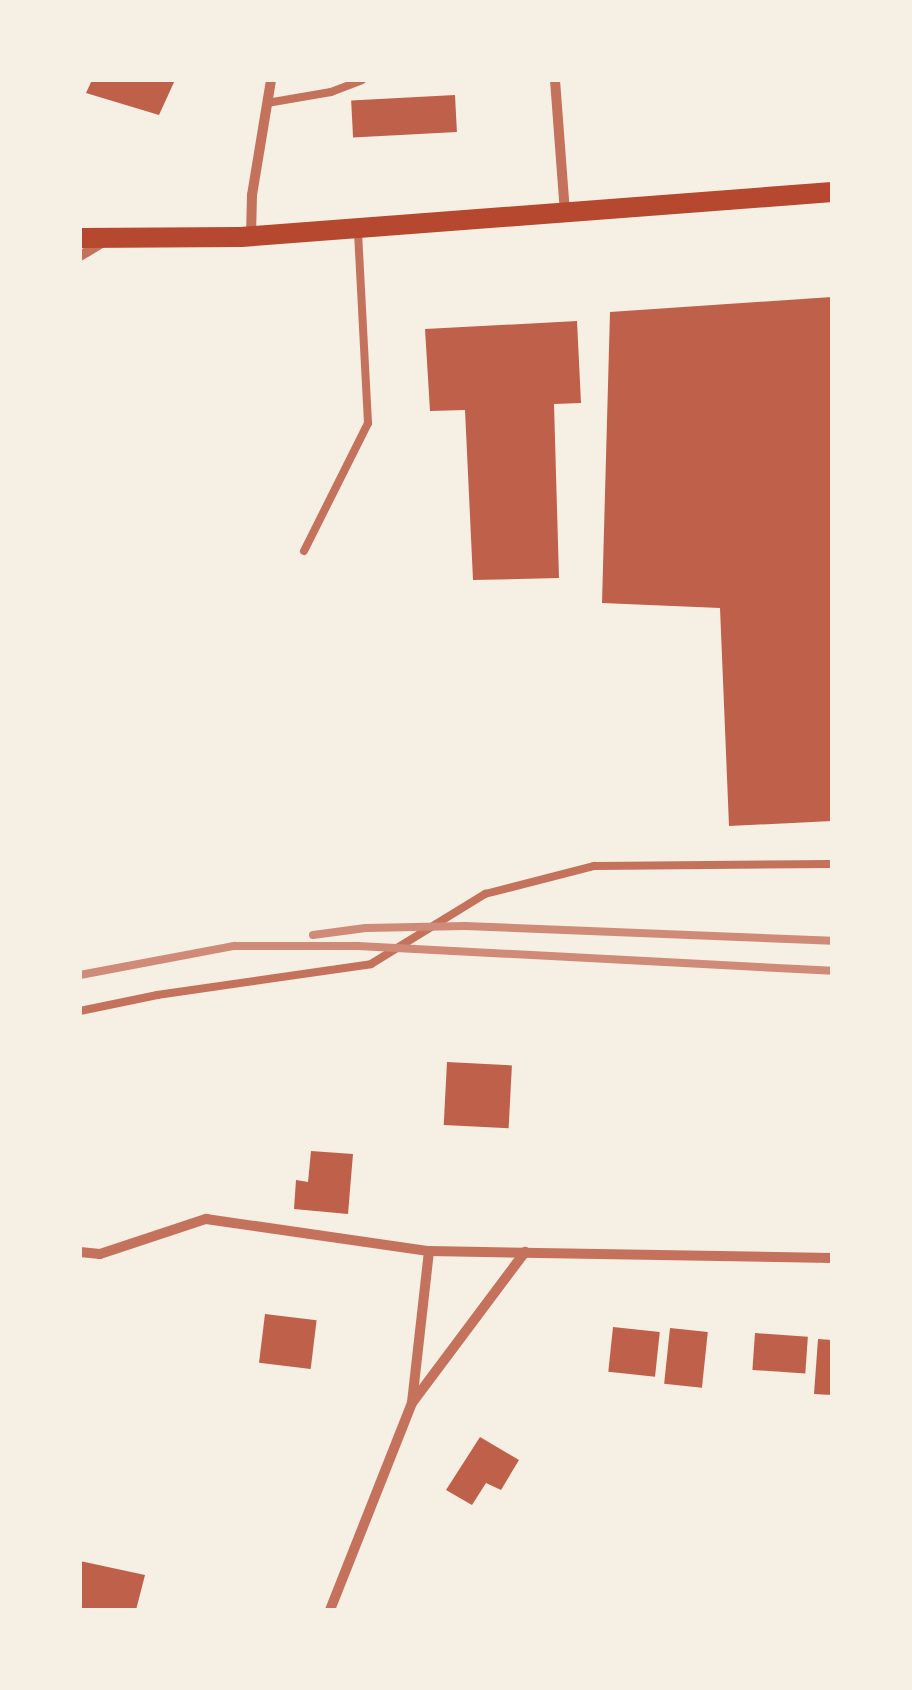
<!DOCTYPE html>
<html>
<head>
<meta charset="utf-8">
<style>
	body { margin:0 }
	#map { position:relative; width:912px; height:1690px; overflow:hidden; background:#f6efe4; font-family:Overpass,sans-serif }
	div>[style] { position:absolute }
	[style*='--x'] { left:calc(var(--x)*1px); top:calc(var(--y)*1px); width:calc(var(--w)*1px); rotate:calc(var(--a)*1deg) }
	.building>* { inset:0; background:#bf614a; transform-origin:0 0 }
	.service>* { height:8px; margin:-4px; padding:0 4px; transform-origin:4px; border-radius:4px; background:#c5725c }
	.minor>* { height:10px; margin:-5px; padding:0 5px; transform-origin:5px; border-radius:5px; background:#c5725c }
	.secondary>* { height:20px; margin:-10px; padding:0 10px; transform-origin:10px; border-radius:10px; background:#b5482f }
	.rail>* { height:8px; margin:-4px; padding:0 4px; transform-origin:4px; border-radius:4px; background:#cf8b77 }
	span { translate:-50% -50%; white-space:nowrap; text-align:center; line-height:1.15; -webkit-text-stroke:10px #f6efe4; paint-order:stroke }
	.frame { position:absolute; inset:0; border:82px solid #f6efe4; pointer-events:none }
</style>
</head>
<body>
<div id="map">
	<div class="building">
		<div style="clip-path:polygon(92px 80px,175px 80px,159px 115px,86px 93px)"></div>
		<div style="left:455px;top:95px;width:37px;height:104px;rotate:87deg"></div>
		<div style="clip-path:polygon(832px 297px,832px 821px,729px 826px,720px 608px,602px 603px,610px 312px)"></div>
		<div style="clip-path:polygon(577px 321px,581px 403px,554px 404px,559px 578px,473px 580px,465px 410px,430px 411px,425px 329px)"></div>
		<div style="left:447px;top:1062px;width:65px;height:63px;rotate:3deg"></div>
		<div style="clip-path:polygon(311px 1151px,353px 1154px,348px 1214px,294px 1209px,296px 1180px,308px 1182px)"></div>
		<div style="left:265px;top:1314px;width:52px;height:49px;rotate:7deg"></div>
		<div style="left:613px;top:1327px;width:47px;height:45px;rotate:6deg"></div>
		<div style="left:670px;top:1328px;width:38px;height:56px;rotate:6deg"></div>
		<div style="left:755px;top:1333px;width:53px;height:37px;rotate:4deg"></div>
		<div style="clip-path:polygon(818px 1339px,832px 1340px,832px 1395px,814px 1394px)"></div>
		<div style="clip-path:polygon(480px 1437px,519px 1460px,501px 1490px,486px 1483px,472px 1505px,446px 1490px)"></div>
		<div style="clip-path:polygon(80px 1561px,145px 1575px,136px 1610px,80px 1610px)"></div>
	</div>
	<div class="service">
		<div style="--x:267;--y:103;--w:65;--a:-9.8"></div>
		<div style="--x:331;--y:92;--w:33;--a:-21"></div>
		<div style="--x:304;--y:551;--w:143;--a:-63.4"></div>
		<div style="--x:368;--y:423;--w:192;--a:-93"></div>
		<div style="--x:80;--y:1011;--w:79;--a:-11.7"></div>
		<div style="--x:157;--y:995;--w:216;--a:-8.2"></div>
		<div style="--x:371;--y:964;--w:134;--a:-31.6"></div>
		<div style="--x:485;--y:894;--w:113;--a:-14.4"></div>
		<div style="--x:594;--y:866;--w:238;--a:-0.5"></div>
	</div>
	<div class="minor">
		<div style="--x:555;--y:80;--w:133;--a:85.7"></div>
		<div style="--x:251;--y:236;--w:41;--a:-88.6"></div>
		<div style="--x:252;--y:195;--w:117;--a:-80.6"></div>
		<div style="--x:80;--y:256;--w:29;--a:-31"></div>
		<div style="--x:429;--y:1251;--w:153;--a:96.4"></div>
		<div style="--x:412;--y:1403;--w:189;--a:-53.2"></div>
		<div style="--x:80;--y:1252;--w:20;--a:6"></div>
		<div style="--x:100;--y:1254;--w:112;--a:-18.3"></div>
		<div style="--x:206;--y:1219;--w:225;--a:8.2"></div>
		<div style="--x:429;--y:1251;--w:403;--a:1"></div>
		<div style="--x:330;--y:1610;--w:223;--a:-68.4"></div>
	</div>
	<div class="secondary">
		<div style="--x:80;--y:238;--w:161;--a:-0.4"></div>
		<div style="--x:241;--y:237;--w:593;--a:-4.35"></div>
	</div>
	<div class="rail">
		<div style="--x:313;--y:935;--w:53;--a:-7.5"></div>
		<div style="--x:366;--y:928;--w:99;--a:-1.2"></div>
		<div style="--x:465;--y:926;--w:367;--a:2.3"></div>
		<div style="--x:80;--y:975;--w:157;--a:-10.7"></div>
		<div style="--x:234;--y:946;--w:124;--a:0"></div>
		<div style="--x:358;--y:946;--w:475;--a:3"></div>
	</div>
	<div class="frame"></div>
</div>
</body>
</html>
